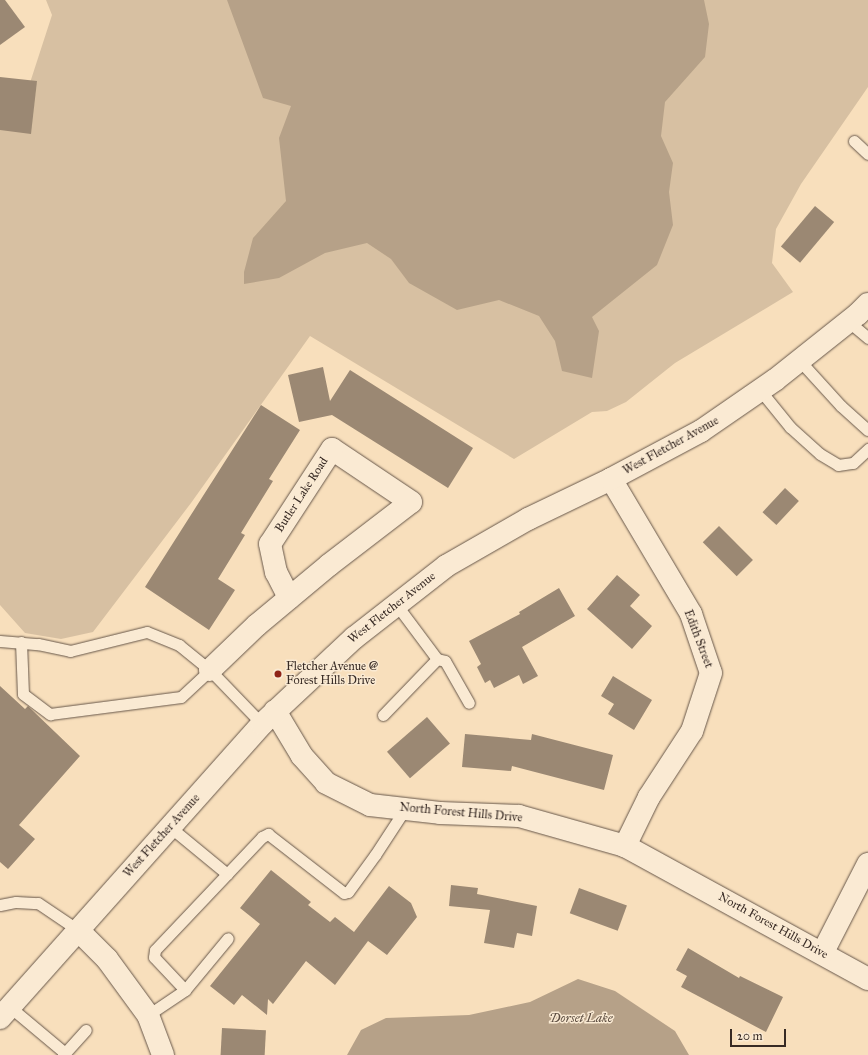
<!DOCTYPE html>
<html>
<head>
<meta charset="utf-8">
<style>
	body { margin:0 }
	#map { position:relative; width:868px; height:1055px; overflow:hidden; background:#f8dfbc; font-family:"IM FELL Great Primer",serif }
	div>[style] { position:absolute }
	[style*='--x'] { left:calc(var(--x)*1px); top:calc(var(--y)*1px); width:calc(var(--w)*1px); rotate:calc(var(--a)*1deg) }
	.green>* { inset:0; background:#d7c0a2 }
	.water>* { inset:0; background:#b6a188 }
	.building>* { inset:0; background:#9b8873; transform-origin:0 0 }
	.roads { filter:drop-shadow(0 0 1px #67574a) drop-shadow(0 0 1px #67574a) }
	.service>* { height:11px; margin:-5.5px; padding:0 5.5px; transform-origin:5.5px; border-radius:5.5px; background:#faead3 }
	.minor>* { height:22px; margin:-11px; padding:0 11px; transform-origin:11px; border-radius:11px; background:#faead3 }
	.secondary>* { height:22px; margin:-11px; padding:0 11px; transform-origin:11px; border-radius:11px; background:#faead3 }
	.dots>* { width:11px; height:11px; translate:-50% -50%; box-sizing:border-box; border:2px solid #faead3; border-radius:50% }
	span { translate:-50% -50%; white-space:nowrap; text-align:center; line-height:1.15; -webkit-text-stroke:3px #faead3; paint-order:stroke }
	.street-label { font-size:12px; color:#372a24 }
	.poi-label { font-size:12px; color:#372a24 }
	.left { translate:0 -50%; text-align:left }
	.water-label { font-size:13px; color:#5d4e42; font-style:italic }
	.scale { position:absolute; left:730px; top:1029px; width:56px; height:18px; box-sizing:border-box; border:2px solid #372a24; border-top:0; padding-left:5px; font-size:12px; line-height:14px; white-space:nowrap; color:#372a24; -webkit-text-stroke:3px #faead3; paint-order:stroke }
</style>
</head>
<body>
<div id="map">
	<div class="green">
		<div style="clip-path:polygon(46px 0,868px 0,868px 87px,801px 184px,776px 229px,772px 263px,793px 292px,675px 363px,626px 402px,607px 411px,592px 412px,514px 459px,310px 336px,191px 503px,93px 632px,61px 639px,25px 633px,0 605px,0 121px,27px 92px,52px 15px)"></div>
	</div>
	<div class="water">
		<div style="clip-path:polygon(227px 0,704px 0,709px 24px,705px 57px,665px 102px,661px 136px,673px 163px,669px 192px,673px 225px,657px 265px,592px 317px,599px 331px,592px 378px,562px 371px,555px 341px,539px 316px,499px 300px,457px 310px,409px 283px,391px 259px,367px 243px,325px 253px,279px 278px,244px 284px,244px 272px,253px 238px,286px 201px,279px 138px,291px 106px,263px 98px)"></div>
		<div style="clip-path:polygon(578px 979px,615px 991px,675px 1031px,689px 1055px,347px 1055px,361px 1030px,386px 1018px,469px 1015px,530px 1002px)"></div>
	</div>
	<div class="building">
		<div style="clip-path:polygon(0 0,5px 0,25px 27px,0 45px)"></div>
		<div style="clip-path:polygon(0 77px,37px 81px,31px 134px,0 130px)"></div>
		<div style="left:815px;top:206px;width:25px;height:53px;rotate:40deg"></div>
		<div style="clip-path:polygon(323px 367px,330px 401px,350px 370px,473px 448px,448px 488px,332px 415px,299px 422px,288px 375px)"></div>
		<div style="clip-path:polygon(261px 405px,300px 430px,269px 479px,273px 481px,241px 533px,245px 535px,218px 579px,235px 590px,209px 630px,145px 587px)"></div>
		<div style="left:785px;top:488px;width:19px;height:33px;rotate:43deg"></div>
		<div style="left:719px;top:526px;width:48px;height:23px;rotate:45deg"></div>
		<div style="clip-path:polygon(617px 575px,640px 595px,630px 606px,652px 626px,632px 649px,587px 609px)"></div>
		<div style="clip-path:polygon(559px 588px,575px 616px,522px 647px,538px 676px,523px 684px,519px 675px,494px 688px,490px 680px,485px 683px,477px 667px,481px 664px,469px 641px,520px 614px,519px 612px)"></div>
		<div style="clip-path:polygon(613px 676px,652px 700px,634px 730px,608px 714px,614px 704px,601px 696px)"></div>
		<div style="clip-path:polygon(0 686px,25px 709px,28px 706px,31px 709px,80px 756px,19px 825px,35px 839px,8px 869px,0 862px)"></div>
		<div style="left:427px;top:717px;width:35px;height:53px;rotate:49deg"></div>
		<div style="clip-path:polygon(465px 734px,531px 740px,532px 734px,613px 755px,604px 790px,512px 766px,511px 771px,462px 767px)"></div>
		<div style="clip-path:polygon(271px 870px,311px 902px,308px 905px,330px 922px,335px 917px,354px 932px,389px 886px,411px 903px,417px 917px,387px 955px,368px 941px,335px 985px,306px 961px,273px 1004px,268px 999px,267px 1015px,242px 995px,234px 1005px,210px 986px,260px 924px,240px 908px)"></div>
		<div style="clip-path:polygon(451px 885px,478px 888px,477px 894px,537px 906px,532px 936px,517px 933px,514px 948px,484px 943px,490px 910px,449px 906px)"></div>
		<div style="left:579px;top:888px;width:51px;height:27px;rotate:20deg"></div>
		<div style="clip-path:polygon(688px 948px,739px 978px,740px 976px,783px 997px,766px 1032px,681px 987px,687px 976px,676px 970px)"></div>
		<div style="left:222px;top:1028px;width:44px;height:27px;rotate:3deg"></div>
	</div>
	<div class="roads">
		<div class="service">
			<div style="--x:854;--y:141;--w:19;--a:43"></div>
			<div style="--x:849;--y:322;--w:25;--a:40"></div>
			<div style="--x:800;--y:361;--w:61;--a:47.7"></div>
			<div style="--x:841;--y:406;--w:36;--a:42"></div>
			<div style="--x:760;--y:390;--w:48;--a:51"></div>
			<div style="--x:790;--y:427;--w:40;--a:42"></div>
			<div style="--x:820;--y:454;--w:21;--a:31"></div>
			<div style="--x:838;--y:465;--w:15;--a:-8"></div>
			<div style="--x:853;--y:463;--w:21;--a:-43"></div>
			<div style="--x:0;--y:641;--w:38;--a:5"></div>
			<div style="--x:38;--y:644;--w:33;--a:12"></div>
			<div style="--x:70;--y:651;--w:79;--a:-13.9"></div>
			<div style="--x:147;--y:632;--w:35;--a:22"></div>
			<div style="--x:179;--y:645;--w:40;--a:39"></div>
			<div style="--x:210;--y:670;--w:75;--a:46.1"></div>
			<div style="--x:21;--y:642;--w:52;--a:87.8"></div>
			<div style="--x:23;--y:694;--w:34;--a:37"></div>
			<div style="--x:50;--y:714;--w:132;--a:-7.4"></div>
			<div style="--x:181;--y:697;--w:40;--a:-43"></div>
			<div style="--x:437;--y:659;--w:8;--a:14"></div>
			<div style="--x:445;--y:661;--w:48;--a:60.3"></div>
			<div style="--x:383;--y:715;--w:78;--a:-46"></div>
			<div style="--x:437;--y:659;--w:69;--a:-126.7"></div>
			<div style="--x:170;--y:827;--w:74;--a:39.5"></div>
			<div style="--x:227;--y:874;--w:51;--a:-46.6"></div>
			<div style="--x:262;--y:837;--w:7;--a:-27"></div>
			<div style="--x:268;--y:834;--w:96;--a:37.8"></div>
			<div style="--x:344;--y:893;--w:4;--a:-14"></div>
			<div style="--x:348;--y:892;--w:46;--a:-53.9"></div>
			<div style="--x:375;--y:855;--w:55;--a:-56.9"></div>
			<div style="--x:0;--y:905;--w:16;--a:-11"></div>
			<div style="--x:16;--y:902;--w:22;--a:3"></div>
			<div style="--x:38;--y:903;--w:48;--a:34"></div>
			<div style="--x:185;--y:990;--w:45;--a:-133.2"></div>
			<div style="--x:154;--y:957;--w:7;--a:-82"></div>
			<div style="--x:155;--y:950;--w:105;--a:-46.5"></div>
			<div style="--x:10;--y:1007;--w:72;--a:39.9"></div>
			<div style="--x:65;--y:1053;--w:3;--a:135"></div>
			<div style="--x:148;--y:1015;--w:45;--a:-34"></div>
			<div style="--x:185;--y:990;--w:67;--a:-50.4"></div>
			<div style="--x:65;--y:1053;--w:31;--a:-48"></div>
		</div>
		<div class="minor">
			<div style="--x:611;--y:479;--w:157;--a:59.3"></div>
			<div style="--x:691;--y:614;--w:62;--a:71.3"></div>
			<div style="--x:711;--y:673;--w:61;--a:108.1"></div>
			<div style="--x:692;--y:731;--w:79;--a:123.1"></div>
			<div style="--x:649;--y:797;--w:55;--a:116.1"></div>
			<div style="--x:210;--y:670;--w:65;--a:-43.8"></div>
			<div style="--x:257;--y:625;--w:94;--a:-39.8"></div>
			<div style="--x:329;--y:565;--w:103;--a:-37.5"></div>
			<div style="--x:411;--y:502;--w:95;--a:-146.1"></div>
			<div style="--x:332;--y:449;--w:113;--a:123.1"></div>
			<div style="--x:270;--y:544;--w:29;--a:78"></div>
			<div style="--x:276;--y:572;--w:29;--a:63"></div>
			<div style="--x:275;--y:711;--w:52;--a:59"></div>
			<div style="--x:302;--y:756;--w:36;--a:48"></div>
			<div style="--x:326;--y:783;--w:49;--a:26.6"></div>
			<div style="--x:370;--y:805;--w:70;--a:6.5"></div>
			<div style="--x:440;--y:813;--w:79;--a:2.2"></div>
			<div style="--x:519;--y:816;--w:110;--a:15.8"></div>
			<div style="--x:625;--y:846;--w:277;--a:28.7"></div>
			<div style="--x:78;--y:930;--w:41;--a:45"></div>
			<div style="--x:107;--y:959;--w:69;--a:53.8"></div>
			<div style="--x:148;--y:1015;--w:43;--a:69.4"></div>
			<div style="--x:823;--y:952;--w:99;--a:-62.9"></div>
		</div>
		<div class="secondary">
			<div style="--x:0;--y:1018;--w:394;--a:-48.3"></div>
			<div style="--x:262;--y:724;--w:126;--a:-43.1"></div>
			<div style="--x:354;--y:638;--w:117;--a:-38"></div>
			<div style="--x:446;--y:566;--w:95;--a:-29.8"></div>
			<div style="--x:528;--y:519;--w:92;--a:-25.7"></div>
			<div style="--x:611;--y:479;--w:102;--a:-28.1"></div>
			<div style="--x:701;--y:431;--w:90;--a:-34.6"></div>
			<div style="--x:775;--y:380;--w:106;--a:-38.5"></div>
			<div style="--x:858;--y:314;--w:14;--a:-45"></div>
		</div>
	</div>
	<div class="dots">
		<div style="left:278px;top:674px;background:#8f2418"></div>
	</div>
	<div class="street-label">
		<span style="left:671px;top:446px;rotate:-29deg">West Fletcher Avenue</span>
		<span style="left:302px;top:495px;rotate:-57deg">Butler Lake Road</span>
		<span style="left:392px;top:608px;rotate:-38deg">West Fletcher Avenue</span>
		<span style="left:698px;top:639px;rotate:69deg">Edith Street</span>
		<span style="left:461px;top:813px;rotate:5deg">North Forest Hills Drive</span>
		<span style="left:162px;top:836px;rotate:-48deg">West Fletcher Avenue</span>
		<span style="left:773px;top:926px;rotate:29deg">North Forest Hills Drive</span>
	</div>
	<div class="poi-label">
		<span class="left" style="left:286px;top:674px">Fletcher Avenue @<br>Forest Hills Drive</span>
	</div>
	<div class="water-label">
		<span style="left:581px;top:1018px">Dorset Lake</span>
	</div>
	<div class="scale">20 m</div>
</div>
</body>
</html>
